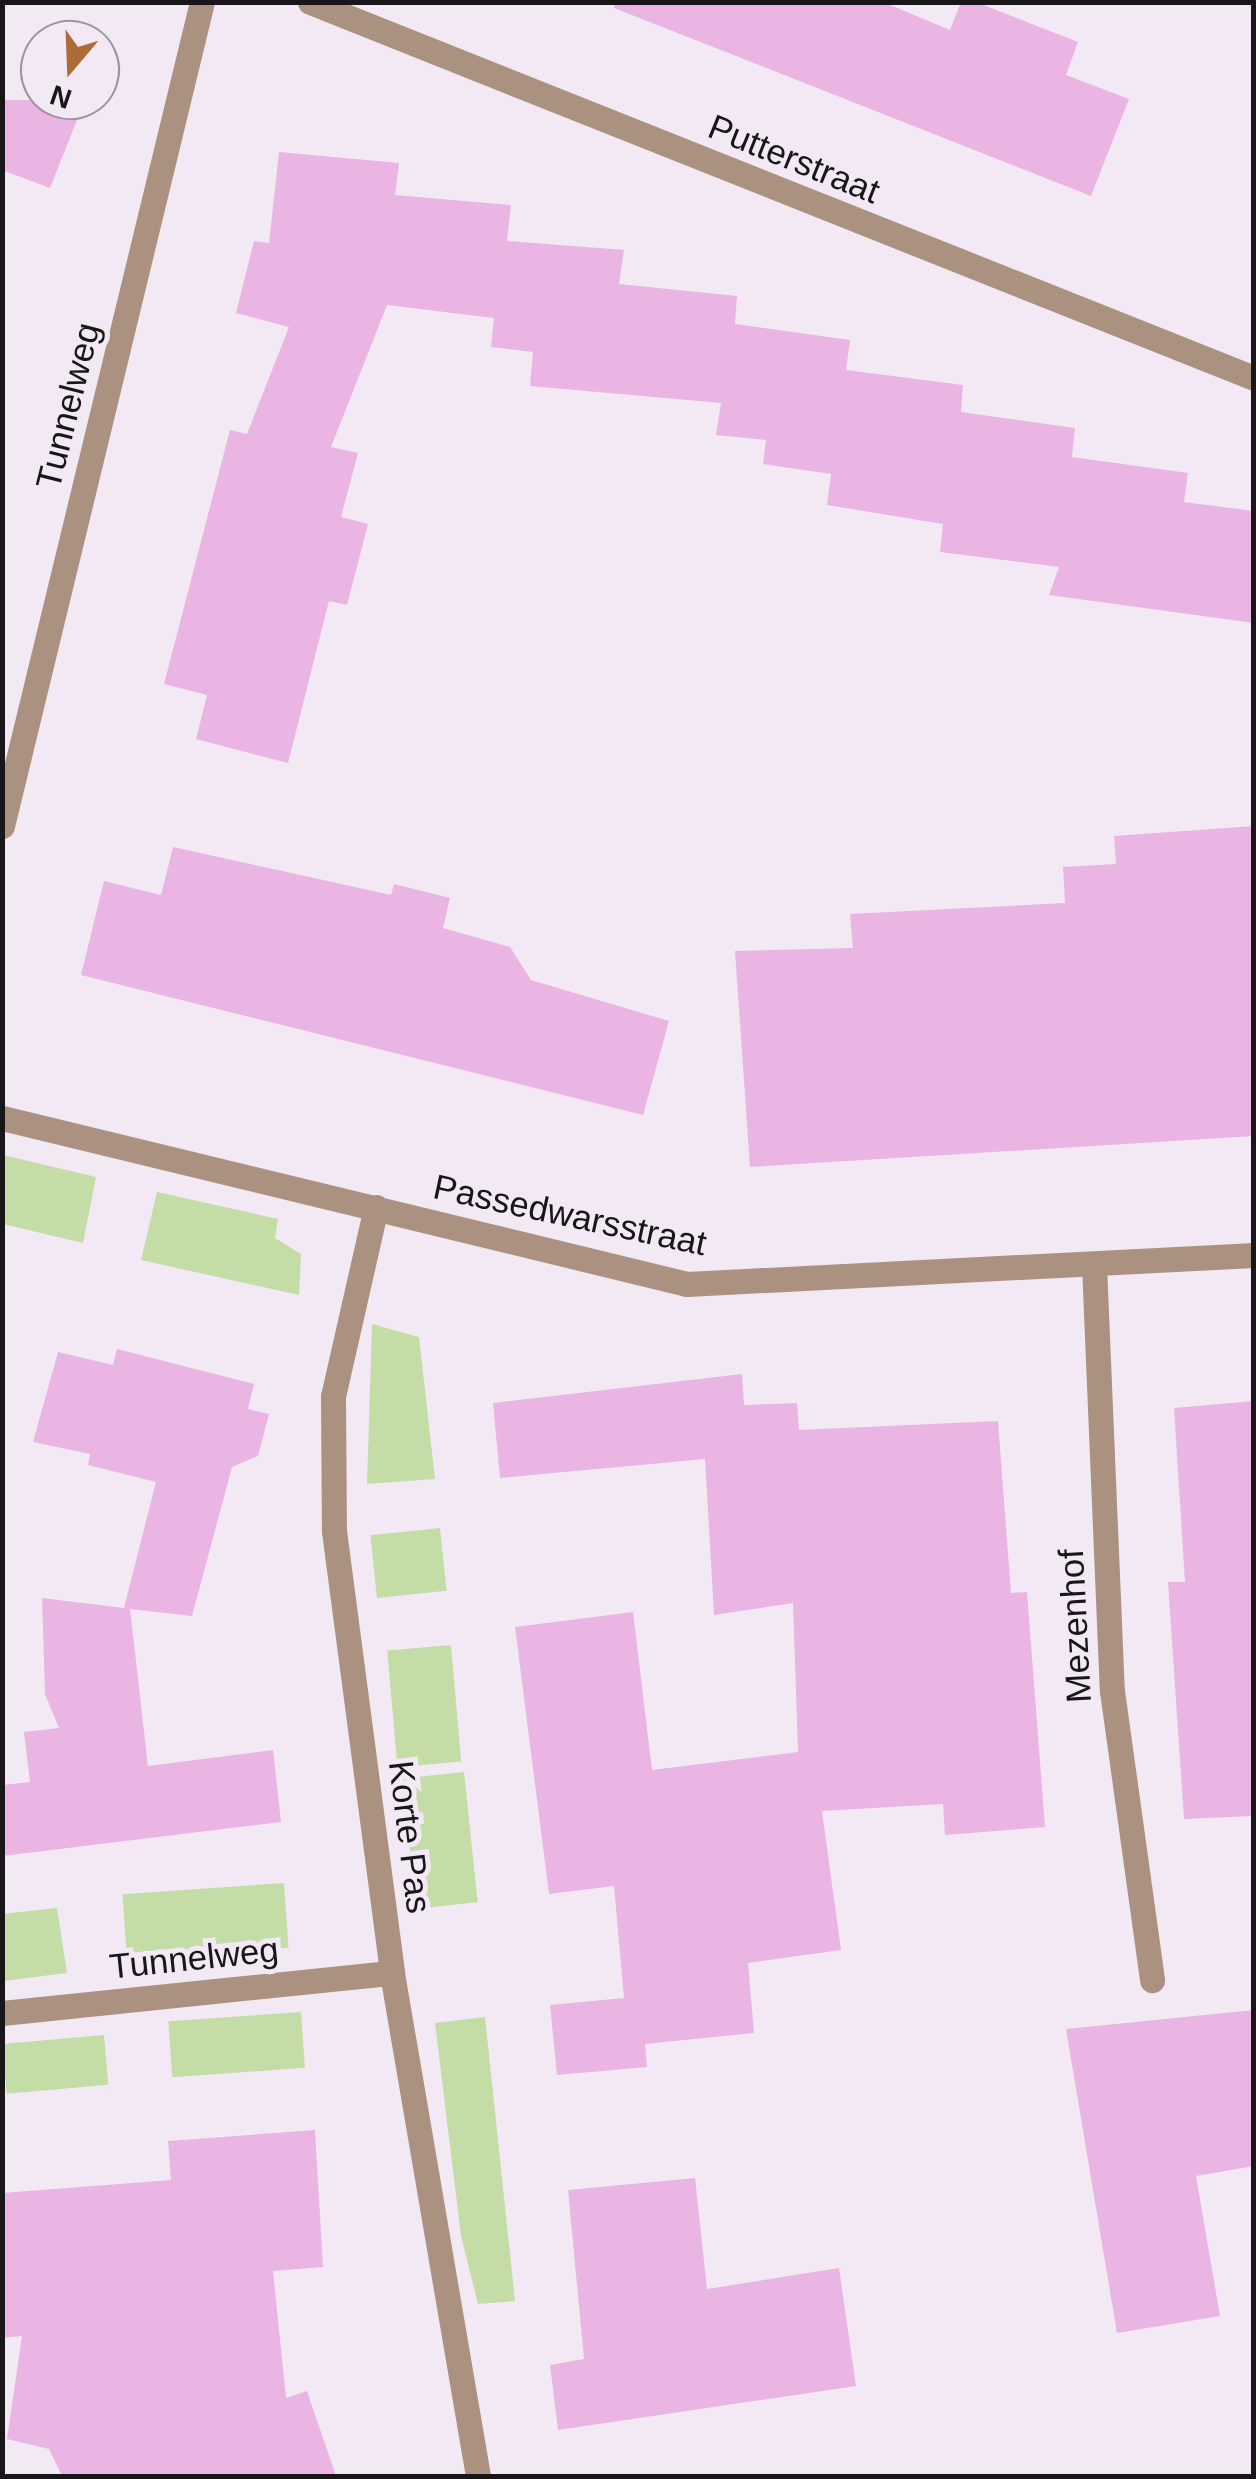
<!DOCTYPE html>
<html>
<head>
<meta charset="utf-8">
<style>
	body { margin:0 }
	#map { position:relative; width:1256px; height:2479px; overflow:hidden; background:#f2e9f4; font-family:Helvetica,sans-serif }
	div>[style] { position:absolute }
	[style*='--x'] { left:calc(var(--x)*1px); top:calc(var(--y)*1px); width:calc(var(--w)*1px); rotate:calc(var(--a)*1deg) }
	.green>* { inset:0; background:#c4dda7; transform-origin:0 0 }
	.building>* { inset:0; background:#eab5e3 }
	.minor>* { height:25px; margin:-12.5px; padding:0 12.5px; transform-origin:12.5px; border-radius:12.5px; background:#aa9180 }
	span { translate:-50% -50%; white-space:nowrap; text-align:center; line-height:1.15; -webkit-text-stroke:10px #f2e9f4; paint-order:stroke }
	.street-label { font-size:35px; color:#19161a }
	.frame { position:absolute; inset:0; border:5px solid #19161a; pointer-events:none }
	.north { position:absolute; left:20px; top:20px; width:100px; height:100px; box-sizing:border-box; background:#f2e9f4; border:2px solid #9b959d; border-radius:50%; rotate:199deg; font-size:28px; font-weight:700; line-height:40px; text-align:center; color:#19161a }
	.north::after { content:''; display:block; margin:auto; width:35px; height:45px; background:#ad6c36; clip-path:polygon(50% 0,100% 100%,50% 72%,0 100%) }
</style>
</head>
<body>
<div id="map">
	<div class="green">
		<div style="clip-path:polygon(3px 1155px,96px 1177px,83px 1243px,3px 1224px)"></div>
		<div style="clip-path:polygon(157px 1192px,278px 1219px,275px 1238px,301px 1254px,299px 1295px,141px 1260px)"></div>
		<div style="clip-path:polygon(372px 1324px,419px 1337px,435px 1479px,367px 1484px)"></div>
		<div style="left:440px;top:1528px;width:63px;height:70px;rotate:84deg"></div>
		<div style="left:451px;top:1645px;width:117px;height:64px;rotate:85deg"></div>
		<div style="left:464px;top:1772px;width:131px;height:62px;rotate:84deg"></div>
		<div style="left:284px;top:1883px;width:65px;height:162px;rotate:86deg"></div>
		<div style="clip-path:polygon(57px 1908px,67px 1973px,3px 1981px,3px 1914px)"></div>
		<div style="left:301px;top:2012px;width:56px;height:133px;rotate:86deg"></div>
		<div style="clip-path:polygon(485px 2017px,515px 2301px,478px 2304px,461px 2236px,435px 2023px)"></div>
		<div style="left:104px;top:2035px;width:50px;height:102px;rotate:85deg"></div>
	</div>
	<div class="building">
		<div style="clip-path:polygon(615px 2px,883px 2px,950px 30px,961px 2px,976px 2px,1078px 42px,1066px 75px,1129px 99px,1091px 196px,614px 8px)"></div>
		<div style="clip-path:polygon(2px 100px,85px 100px,50px 188px,2px 170px)"></div>
		<div style="clip-path:polygon(279px 152px,399px 163px,395px 195px,511px 205px,507px 241px,624px 250px,619px 284px,737px 296px,735px 324px,850px 340px,846px 370px,963px 385px,961px 412px,1075px 428px,1072px 457px,1188px 473px,1184px 502px,1254px 511px,1254px 623px,1049px 595px,1059px 567px,940px 552px,943px 524px,827px 505px,831px 474px,763px 464px,766px 440px,716px 435px,721px 403px,530px 386px,533px 352px,491px 347px,494px 318px,387px 305px,331px 447px,358px 453px,341px 517px,368px 524px,347px 605px,329px 601px,288px 763px,196px 739px,207px 695px,164px 684px,230px 430px,247px 434px,289px 327px,236px 313px,254px 241px,269px 243px)"></div>
		<div style="clip-path:polygon(1254px 826px,1254px 1136px,750px 1167px,735px 951px,853px 948px,850px 914px,1065px 903px,1063px 867px,1116px 864px,1114px 836px)"></div>
		<div style="clip-path:polygon(173px 847px,391px 895px,394px 884px,450px 898px,443px 928px,510px 947px,531px 980px,669px 1021px,643px 1115px,81px 975px,104px 881px,161px 895px)"></div>
		<div style="clip-path:polygon(117px 1349px,254px 1384px,248px 1409px,269px 1414px,258px 1456px,232px 1467px,192px 1616px,130px 1609px,148px 1766px,273px 1750px,281px 1822px,2px 1856px,2px 1785px,30px 1782px,24px 1732px,59px 1728px,45px 1694px,42px 1598px,124px 1608px,156px 1482px,88px 1465px,90px 1454px,33px 1442px,58px 1352px,113px 1365px)"></div>
		<div style="clip-path:polygon(742px 1374px,744px 1405px,797px 1403px,799px 1430px,998px 1421px,1011px 1593px,1027px 1592px,1045px 1827px,945px 1835px,943px 1804px,822px 1811px,841px 1950px,748px 1963px,754px 2033px,645px 2044px,647px 2067px,557px 2075px,550px 2005px,624px 1998px,614px 1886px,549px 1894px,515px 1627px,633px 1612px,652px 1770px,798px 1752px,793px 1603px,714px 1615px,705px 1459px,500px 1478px,493px 1403px)"></div>
		<div style="clip-path:polygon(1254px 1401px,1254px 1816px,1184px 1819px,1168px 1582px,1185px 1582px,1174px 1408px)"></div>
		<div style="clip-path:polygon(1254px 2010px,1254px 2166px,1196px 2176px,1220px 2316px,1117px 2333px,1066px 2029px)"></div>
		<div style="clip-path:polygon(315px 2130px,323px 2267px,273px 2271px,286px 2398px,307px 2391px,336px 2476px,62px 2476px,49px 2449px,7px 2439px,22px 2336px,2px 2338px,2px 2193px,171px 2180px,168px 2141px)"></div>
		<div style="clip-path:polygon(695px 2178px,707px 2289px,839px 2268px,856px 2386px,558px 2430px,550px 2365px,584px 2359px,568px 2190px)"></div>
	</div>
	<div class="minor">
		<div style="--x:310;--y:2;--w:1016;--a:21.72"></div>
		<div style="--x:2;--y:826;--w:848;--a:-76.36"></div>
		<div style="--x:2;--y:1118;--w:705;--a:13.62"></div>
		<div style="--x:687;--y:1284;--w:568;--a:-2.93"></div>
		<div style="--x:376;--y:1207;--w:194;--a:102.8"></div>
		<div style="--x:333;--y:1396;--w:135;--a:89.6"></div>
		<div style="--x:334;--y:1531;--w:446;--a:82.5"></div>
		<div style="--x:392;--y:1973;--w:510;--a:80.3"></div>
		<div style="--x:1094;--y:1265;--w:426;--a:87.6"></div>
		<div style="--x:1112;--y:1691;--w:292;--a:82.1"></div>
		<div style="--x:2;--y:2013;--w:392;--a:-5.9"></div>
	</div>
	<div class="street-label">
		<span style="left:794px;top:159px;rotate:22deg">Putterstraat</span>
		<span style="left:68px;top:406px;rotate:-76deg">Tunnelweg</span>
		<span style="left:570px;top:1215px;rotate:12deg">Passedwarsstraat</span>
		<span style="left:1075px;top:1626px;rotate:-93deg">Mezenhof</span>
		<span style="left:410px;top:1837px;rotate:83deg">Korte Pas</span>
		<span style="left:194px;top:1958px;rotate:-6deg">Tunnelweg</span>
	</div>
	<div class="frame"></div>
	<div class="north">N</div>
</div>
</body>
</html>
